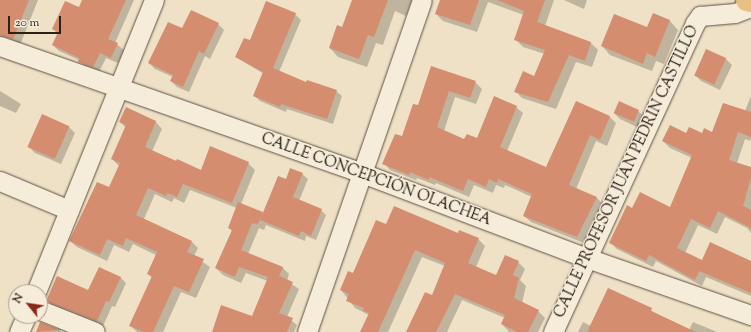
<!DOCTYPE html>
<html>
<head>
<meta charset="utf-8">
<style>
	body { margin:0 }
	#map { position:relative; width:751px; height:332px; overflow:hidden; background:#efe1c6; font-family:"Sorts Mill Goudy",serif }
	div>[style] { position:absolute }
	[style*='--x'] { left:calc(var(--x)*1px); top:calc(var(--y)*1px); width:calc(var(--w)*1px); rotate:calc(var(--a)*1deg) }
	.shadow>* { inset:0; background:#0003 }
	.building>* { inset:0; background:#d48e6f; transform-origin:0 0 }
	.roads { filter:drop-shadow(0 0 1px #5d5140) drop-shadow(0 0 1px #5d5140) }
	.minor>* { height:19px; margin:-9.5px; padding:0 9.5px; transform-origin:9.5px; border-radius:9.5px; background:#f5ecda }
	.major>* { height:22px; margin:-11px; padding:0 11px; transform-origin:11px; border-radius:11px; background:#e8c083 }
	span { translate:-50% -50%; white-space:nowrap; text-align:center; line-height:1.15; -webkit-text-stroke:3px #f5ecda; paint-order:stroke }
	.street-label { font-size:15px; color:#2c2114 }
	.north { position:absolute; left:8px; top:284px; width:40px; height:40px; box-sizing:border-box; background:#f5ecda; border:1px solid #a59b8b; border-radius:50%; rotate:300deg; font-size:11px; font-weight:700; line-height:16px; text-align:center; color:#2c2114 }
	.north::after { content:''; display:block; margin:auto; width:14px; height:18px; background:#8f2418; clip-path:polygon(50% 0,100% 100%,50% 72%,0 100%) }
	.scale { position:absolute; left:8px; top:16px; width:53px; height:18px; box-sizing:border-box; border:2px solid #2c2114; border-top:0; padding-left:5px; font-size:12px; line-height:14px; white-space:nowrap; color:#2c2114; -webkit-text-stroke:3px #f5ecda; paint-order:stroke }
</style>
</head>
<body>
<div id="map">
	<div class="shadow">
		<div style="clip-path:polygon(0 0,38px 0,20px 45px,0 39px)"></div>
		<div style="clip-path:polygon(84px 0,134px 0,115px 43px,124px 50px,118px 63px,106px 58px,99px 72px,85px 67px,79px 60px,59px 51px,53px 45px,58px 34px,53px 29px,80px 8px)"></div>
		<div style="clip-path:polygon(353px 0,412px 0,406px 16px,395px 11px,383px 45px,376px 43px,367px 67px,338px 57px,330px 48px,343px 28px)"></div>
		<div style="clip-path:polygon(441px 0,554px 0,545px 26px,591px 43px,598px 50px,592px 67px,576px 62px,556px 109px,522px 98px,515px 91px,534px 78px,545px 54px,523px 47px,515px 39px,524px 15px,488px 2px,477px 32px,443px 21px,436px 14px)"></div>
		<div style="clip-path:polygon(564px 0,587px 0,584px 9px)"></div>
		<div style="clip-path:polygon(295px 14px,301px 20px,279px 72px,307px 84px,336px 91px,342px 96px,333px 124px,287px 109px,286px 112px,260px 101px,254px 95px,264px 74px,236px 57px,251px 42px)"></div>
		<div style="clip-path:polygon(653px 15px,670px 21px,678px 30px,664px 64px,656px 61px,652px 71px,610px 55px,602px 46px,647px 29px)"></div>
		<div style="clip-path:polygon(218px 24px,224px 30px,210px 59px,205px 56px,189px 92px,177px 87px,171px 81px,173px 77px,155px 69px,149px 63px,182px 30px)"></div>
		<div style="clip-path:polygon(706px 50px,726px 59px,732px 65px,720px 90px,701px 81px,695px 75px)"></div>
		<div style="clip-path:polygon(432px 67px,475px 82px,482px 89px,476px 104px,455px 97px,444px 131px,465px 140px,478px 139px,516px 107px,523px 113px,507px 151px,546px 168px,576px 102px,610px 117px,616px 123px,607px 146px,596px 141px,576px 189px,597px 198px,603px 204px,584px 243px,531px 222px,524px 216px,532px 197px,505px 185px,504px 188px,496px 185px,493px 193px,474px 185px,469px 197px,436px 183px,435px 185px,417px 178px,416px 180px,390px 170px,384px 163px,402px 138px,419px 107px)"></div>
		<div style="clip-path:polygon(0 91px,21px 104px,16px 113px,0 106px)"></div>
		<div style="clip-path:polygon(751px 96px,751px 141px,745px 139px,737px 163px,751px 168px,751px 233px,747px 228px,725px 217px,717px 234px,698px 225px,685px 253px,702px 261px,751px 262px,751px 296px,706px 277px,702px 286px,656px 261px,653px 267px,617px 249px,610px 242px,633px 209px,671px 208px,692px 158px,670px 148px,663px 141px,687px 134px,712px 133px,745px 111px)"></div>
		<div style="clip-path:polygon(126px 109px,156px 122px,162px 129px,152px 151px,201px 171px,248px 163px,255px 170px,241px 204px,264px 214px,286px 181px,302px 174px,308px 179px,299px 201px,321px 210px,326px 215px,316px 240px,306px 236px,305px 241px,266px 225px,264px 230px,259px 228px,248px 254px,283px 268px,289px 274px,287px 281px,299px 289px,287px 317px,297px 325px,294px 332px,213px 332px,253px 317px,268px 281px,246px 273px,241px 283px,223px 275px,216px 268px,233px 232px,229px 228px,237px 208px,190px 190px,184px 203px,174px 198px,172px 202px,155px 194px,144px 219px,191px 241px,198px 248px,194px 256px,210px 267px,196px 298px,181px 292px,163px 332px,137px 332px,130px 325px,152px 278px,148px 274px,156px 255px,133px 244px,129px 252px,114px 245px,107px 261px,77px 247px,70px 241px,109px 189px,119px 166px,112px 159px,126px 128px,120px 122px)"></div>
		<div style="clip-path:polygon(638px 111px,644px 117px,639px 128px,620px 119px,614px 113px)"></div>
		<div style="clip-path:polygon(43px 116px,69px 127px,75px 133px,61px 164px,35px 153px,29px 147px)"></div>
		<div style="clip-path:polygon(386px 225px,478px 239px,485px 246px,476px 267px,497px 277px,518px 262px,525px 269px,520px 280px,526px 286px,522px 303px,538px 311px,545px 318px,538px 332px,509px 332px,502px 324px,505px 318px,462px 300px,447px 332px,407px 332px,432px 297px,445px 266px,422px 257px,388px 332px,361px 332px,369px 315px,355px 308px,341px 290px)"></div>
		<div style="clip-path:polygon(120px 277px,126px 283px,115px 307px,112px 306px,103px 326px,53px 306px,47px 300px,89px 291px)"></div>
		<div style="clip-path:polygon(609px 289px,689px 330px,693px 322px,717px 332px,578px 332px,583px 322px,591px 326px)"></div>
		<div style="clip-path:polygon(41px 323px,61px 331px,61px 332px,37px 332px)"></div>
	</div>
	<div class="building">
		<div style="clip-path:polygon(0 0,29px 0,13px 39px,0 35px)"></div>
		<div style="clip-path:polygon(82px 0,126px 0,108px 39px,118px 43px,111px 58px,100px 53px,93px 67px,78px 62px,79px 58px,52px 45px,58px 32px,52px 29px,65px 1px,79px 7px)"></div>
		<div style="clip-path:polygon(352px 0,388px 0,374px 37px,368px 35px,359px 59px,329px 48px,337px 25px,342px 27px)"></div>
		<div style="clip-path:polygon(440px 0,479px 0,470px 25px,435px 14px)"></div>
		<div style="clip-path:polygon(497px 0,545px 0,537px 22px,591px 42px,585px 61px,569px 55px,548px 102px,514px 92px,523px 71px,534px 76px,545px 50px,514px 40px,524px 11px)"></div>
		<div style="clip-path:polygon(266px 1px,296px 13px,273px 68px,306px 82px,307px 80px,337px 90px,327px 119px,281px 104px,280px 107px,253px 96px,263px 72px,235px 57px,244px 38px,250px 40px)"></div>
		<div style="clip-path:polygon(191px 10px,219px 23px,204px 54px,199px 51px,183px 87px,170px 81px,173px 75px,148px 63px,168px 22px,182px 28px)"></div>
		<div style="clip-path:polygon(653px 13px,670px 20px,655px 57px,647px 53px,643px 64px,601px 46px,614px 14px,647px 27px)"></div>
		<div style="left:706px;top:49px;width:22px;height:29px;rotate:24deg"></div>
		<div style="clip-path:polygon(431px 66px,476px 81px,470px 98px,449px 91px,437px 127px,464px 139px,467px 134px,477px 138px,494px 96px,517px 106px,500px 147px,546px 167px,576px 101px,610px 116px,600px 140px,590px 135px,569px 185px,597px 197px,577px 237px,523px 216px,532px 194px,498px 179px,497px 183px,489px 179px,486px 187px,468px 179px,463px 191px,429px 177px,429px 180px,410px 172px,409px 175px,382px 164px,395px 134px,402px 136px,413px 104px,418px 105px)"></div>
		<div style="left:619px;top:101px;width:22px;height:13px;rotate:24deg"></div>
		<div style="clip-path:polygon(723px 103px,751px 112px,751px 137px,738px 132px,729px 160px,751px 167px,751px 178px,743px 206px,751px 210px,751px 228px,718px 211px,710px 228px,691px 219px,677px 248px,702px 260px,710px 242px,751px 261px,751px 293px,699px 271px,695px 280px,649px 255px,646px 261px,609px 243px,627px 205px,632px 208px,640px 192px,670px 207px,692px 155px,662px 141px,670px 125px,686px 133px,689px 127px,702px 133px,704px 128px,712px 132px)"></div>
		<div style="clip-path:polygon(126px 107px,156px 121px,145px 147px,176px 161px,177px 159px,201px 170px,210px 146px,249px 162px,232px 203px,183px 184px,177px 197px,167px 193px,166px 196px,148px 188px,136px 215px,192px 241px,187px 252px,204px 259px,189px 292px,174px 286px,153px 332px,144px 332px,129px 326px,152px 276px,147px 274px,157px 252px,126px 238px,123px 246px,107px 239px,100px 255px,69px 241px,97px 182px,109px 187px,120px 163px,111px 159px,126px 125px,119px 122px)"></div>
		<div style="left:42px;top:114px;width:30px;height:36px;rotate:24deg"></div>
		<div style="clip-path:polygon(290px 168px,303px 173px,293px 197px,322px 209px,311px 236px,301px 231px,299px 236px,260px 220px,278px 176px,286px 179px)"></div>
		<div style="clip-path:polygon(238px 202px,263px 212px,258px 224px,252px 223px,241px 250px,283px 267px,279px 276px,293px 282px,279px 313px,293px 318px,287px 332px,212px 332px,221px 305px,252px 316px,268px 277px,239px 267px,235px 277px,215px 268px,232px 230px,228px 228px)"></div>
		<div style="clip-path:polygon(394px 206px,458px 233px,459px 230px,479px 238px,468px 263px,496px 275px,505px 255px,519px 261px,513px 275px,519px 278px,514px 298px,539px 310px,528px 332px,517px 332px,501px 324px,505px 315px,455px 294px,436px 332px,406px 332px,425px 292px,432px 295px,445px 263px,415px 250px,378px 332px,360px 332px,369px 313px,363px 311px,364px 308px,346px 301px,349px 294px,340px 290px,348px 271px,353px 273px,376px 220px,386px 224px)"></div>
		<div style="clip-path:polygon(99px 267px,121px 277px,109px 302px,106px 301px,97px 321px,46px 301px,57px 276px,88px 290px)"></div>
		<div style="clip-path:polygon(608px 288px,652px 308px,651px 311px,696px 332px,587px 332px)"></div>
		<div style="clip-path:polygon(40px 322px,61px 330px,36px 332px)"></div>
	</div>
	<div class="roads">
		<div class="minor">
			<div style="--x:0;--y:46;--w:384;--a:19.3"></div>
			<div style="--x:362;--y:173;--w:241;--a:20.7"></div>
			<div style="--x:587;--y:258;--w:174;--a:19.2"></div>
			<div style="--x:0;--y:181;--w:75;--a:22.8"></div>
			<div style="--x:36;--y:292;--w:315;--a:-68"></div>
			<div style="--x:40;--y:310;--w:59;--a:21.8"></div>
			<div style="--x:19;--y:332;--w:17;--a:-66"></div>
			<div style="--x:307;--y:332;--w:351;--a:-70.9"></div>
			<div style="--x:553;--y:332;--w:340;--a:-65.3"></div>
			<div style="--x:695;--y:23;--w:9;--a:-54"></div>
			<div style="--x:700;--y:16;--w:35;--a:-5"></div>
			<div style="--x:735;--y:13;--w:17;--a:-21"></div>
		</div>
		<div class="major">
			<div style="--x:747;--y:0;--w:4;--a:14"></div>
		</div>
	</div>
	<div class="street-label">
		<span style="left:627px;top:172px;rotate:-65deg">CALLE PROFESOR JUAN PEDRIN CASTILLO</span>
		<span style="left:376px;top:180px;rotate:20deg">CALLE CONCEPCIÓN OLACHEA</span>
	</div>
	<div class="north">N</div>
	<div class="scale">20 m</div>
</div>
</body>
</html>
